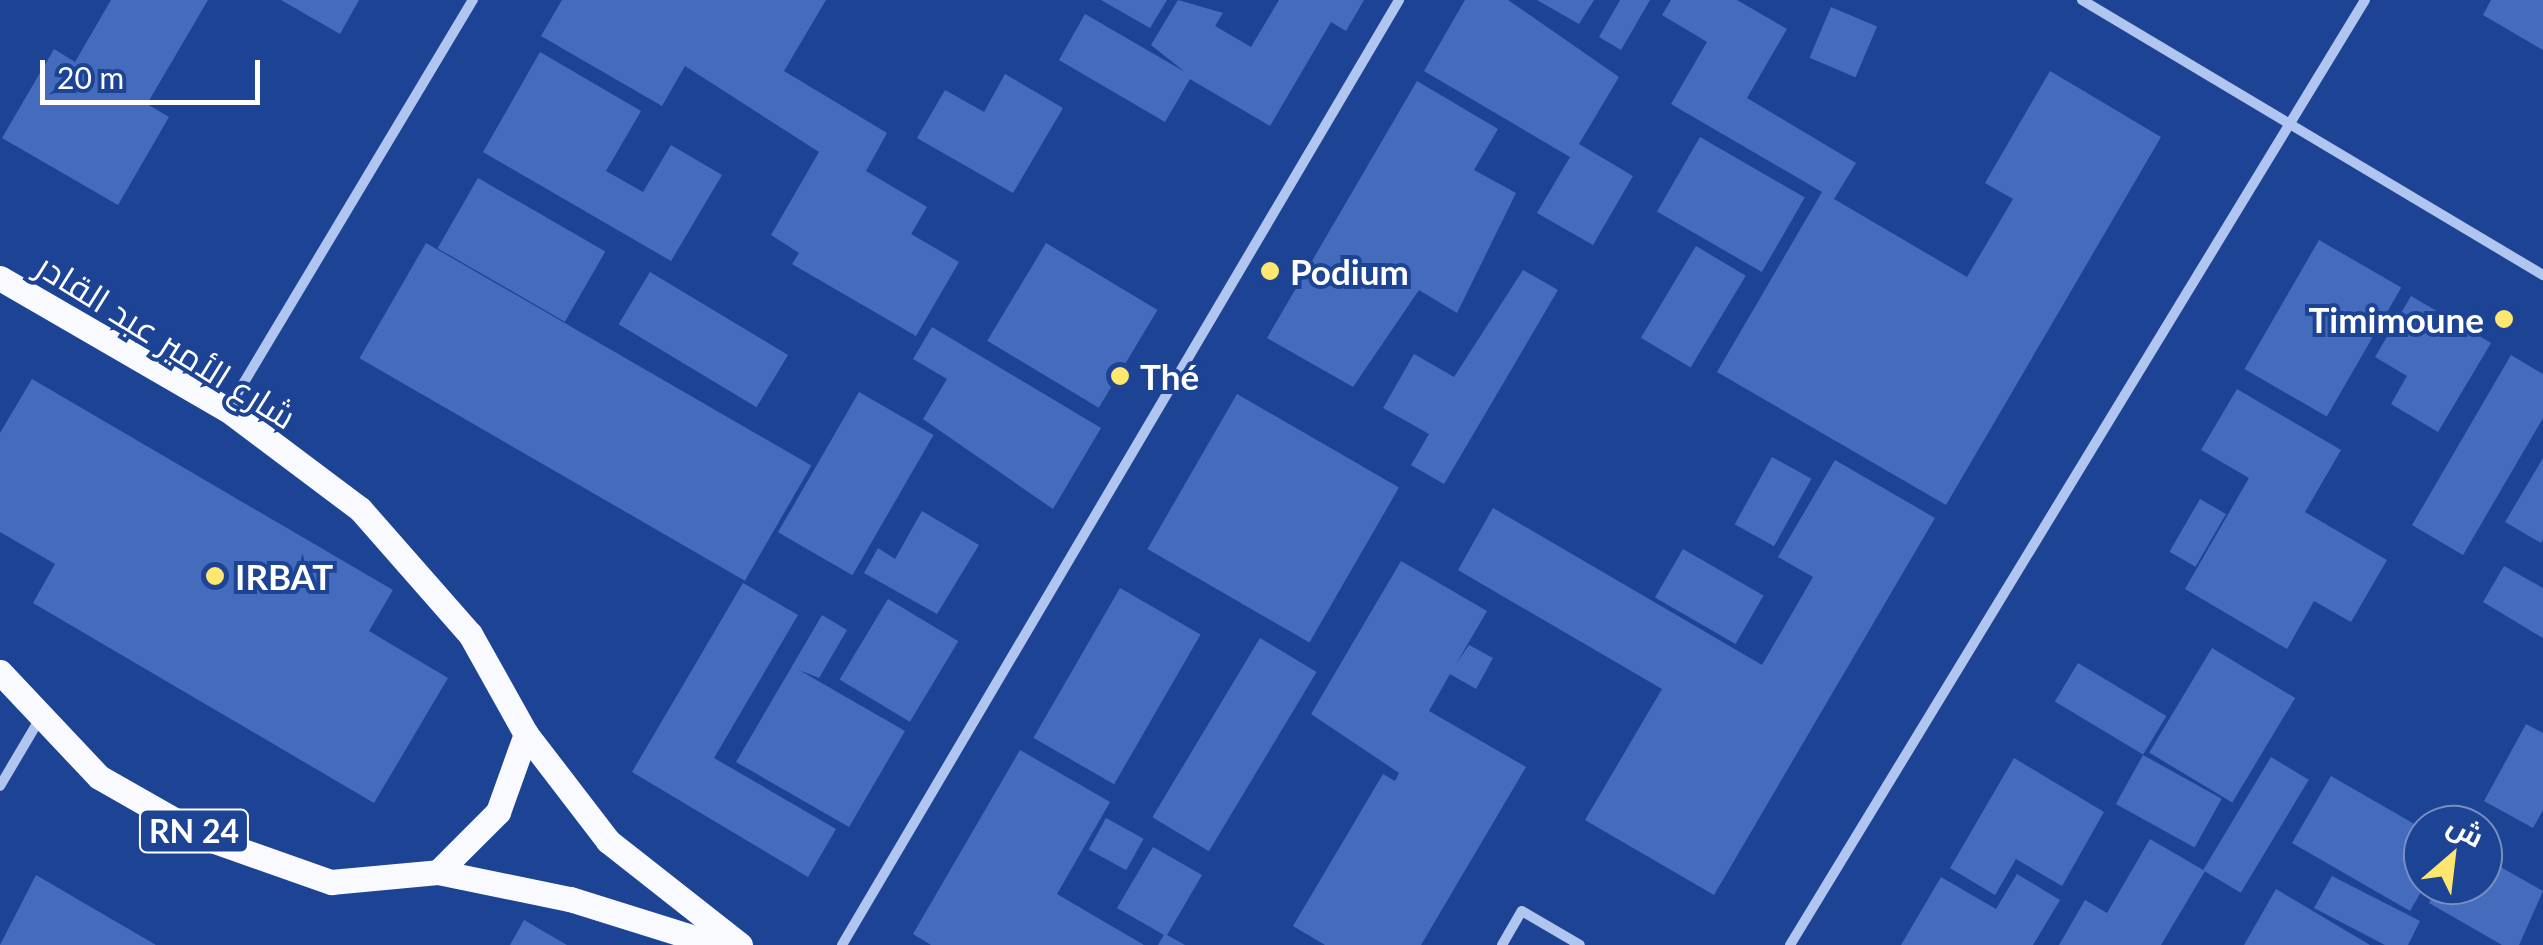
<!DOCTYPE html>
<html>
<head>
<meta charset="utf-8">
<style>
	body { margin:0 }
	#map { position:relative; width:2543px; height:945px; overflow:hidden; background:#1d4395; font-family:Lato,Cairo,sans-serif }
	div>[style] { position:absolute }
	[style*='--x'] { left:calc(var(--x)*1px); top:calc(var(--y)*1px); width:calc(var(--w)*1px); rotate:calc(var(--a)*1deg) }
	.building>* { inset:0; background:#456cbc; transform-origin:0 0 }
	.street>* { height:10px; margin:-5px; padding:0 5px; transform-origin:5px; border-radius:5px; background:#b0c5ef }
	.primary>* { height:25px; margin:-12.5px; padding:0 12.5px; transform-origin:12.5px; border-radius:12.5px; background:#f8faff }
	.dots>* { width:28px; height:28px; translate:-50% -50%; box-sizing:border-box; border:5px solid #1d4395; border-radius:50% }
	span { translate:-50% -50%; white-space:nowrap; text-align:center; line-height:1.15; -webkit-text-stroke:8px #1d4395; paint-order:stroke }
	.shield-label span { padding:2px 8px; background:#1d4395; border:2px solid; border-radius:8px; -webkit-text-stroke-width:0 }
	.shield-label { font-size:32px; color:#fff; font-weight:700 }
	.poi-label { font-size:35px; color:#fff; font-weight:700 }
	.left { translate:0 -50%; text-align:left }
	.right { translate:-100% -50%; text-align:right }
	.street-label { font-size:35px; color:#fff }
	.north { position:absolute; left:2403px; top:805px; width:100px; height:100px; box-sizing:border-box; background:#1d4395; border:2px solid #778ebf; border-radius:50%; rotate:28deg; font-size:28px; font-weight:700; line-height:40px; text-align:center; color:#fff }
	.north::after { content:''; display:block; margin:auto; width:35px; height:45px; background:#ffe66e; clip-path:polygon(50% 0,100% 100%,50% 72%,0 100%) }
	.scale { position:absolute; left:40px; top:60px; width:220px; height:45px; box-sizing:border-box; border:5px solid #fff; border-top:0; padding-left:12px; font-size:30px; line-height:35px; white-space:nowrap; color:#fff; -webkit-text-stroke:8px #1d4395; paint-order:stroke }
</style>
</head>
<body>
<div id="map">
	<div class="building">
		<div style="clip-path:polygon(111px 0,208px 0,147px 104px,169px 117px,118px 205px,2px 138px,54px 49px,75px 62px)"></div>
		<div style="clip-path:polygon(281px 0,359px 0,340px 34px)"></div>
		<div style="clip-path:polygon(562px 0,826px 0,784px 71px,887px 133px,866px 171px,927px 207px,911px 234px,959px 262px,916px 336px,792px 264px,799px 253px,771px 235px,819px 152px,685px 66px,662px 106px,541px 36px)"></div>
		<div style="clip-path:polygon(1101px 0,1167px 0,1150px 28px)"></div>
		<div style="clip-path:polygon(1178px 0,1223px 13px,1215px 26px,1251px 47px,1279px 0,1364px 0,1346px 31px,1331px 22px,1270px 126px,1190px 79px,1165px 122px,1059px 60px,1085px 14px,1185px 72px,1151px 45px)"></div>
		<div style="clip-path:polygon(1465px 0,1508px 0,1619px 77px,1579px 144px,1633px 176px,1593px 245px,1537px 213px,1570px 157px,1424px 71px)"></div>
		<div style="clip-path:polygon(1537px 0,1594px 0,1579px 24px)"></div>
		<div style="clip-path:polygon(1620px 0,1650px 0,1621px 50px,1599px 37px)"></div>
		<div style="clip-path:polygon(1671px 0,1737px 0,1787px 29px,1747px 98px,1856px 163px,1834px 199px,1967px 277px,2013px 199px,1985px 183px,2050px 71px,2161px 137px,1946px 505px,1717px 372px,1822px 192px,1671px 104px,1707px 42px,1662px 15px)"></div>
		<div style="clip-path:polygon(2491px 0,2543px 0,2543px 50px,2483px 15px)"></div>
		<div style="left:1831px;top:7px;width:50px;height:55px;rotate:23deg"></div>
		<div style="clip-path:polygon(540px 52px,641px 111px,606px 171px,643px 192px,671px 145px,722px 175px,671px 261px,483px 152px)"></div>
		<div style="clip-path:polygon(1005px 74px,1063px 108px,1013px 193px,917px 138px,945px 90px,984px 112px)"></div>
		<div style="clip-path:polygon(1417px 81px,1498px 129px,1474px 170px,1516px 193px,1457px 313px,1419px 290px,1353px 387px,1267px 338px)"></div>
		<div style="left:1700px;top:137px;width:121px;height:86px;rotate:30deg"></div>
		<div style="left:478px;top:178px;width:147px;height:81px;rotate:30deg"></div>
		<div style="left:2319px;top:240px;width:95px;height:149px;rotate:30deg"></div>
		<div style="left:426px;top:243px;width:445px;height:133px;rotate:30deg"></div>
		<div style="left:1046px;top:243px;width:130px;height:114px;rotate:31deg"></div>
		<div style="left:1696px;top:246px;width:58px;height:107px;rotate:31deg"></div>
		<div style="clip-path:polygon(1523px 270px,1558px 290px,1444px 484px,1411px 465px,1429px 434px,1383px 408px,1414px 354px,1454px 377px)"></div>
		<div style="left:650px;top:272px;width:161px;height:61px;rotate:31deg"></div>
		<div style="clip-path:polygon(2411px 296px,2491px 343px,2438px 432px,2391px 404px,2407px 376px,2375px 357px)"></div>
		<div style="clip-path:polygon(932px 327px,1101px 428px,1053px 509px,923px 419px,947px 379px,913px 359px)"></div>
		<div style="clip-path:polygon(2511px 355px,2543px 374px,2543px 418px,2463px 555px,2412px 525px)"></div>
		<div style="clip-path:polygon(32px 379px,393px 590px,369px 631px,448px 678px,374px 803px,33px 603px,55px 564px,0 532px,0 433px)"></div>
		<div style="clip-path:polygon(2237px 389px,2341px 450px,2305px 512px,2387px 560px,2351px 622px,2314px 601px,2287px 649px,2185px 589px,2249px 478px,2201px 450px)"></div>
		<div style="left:859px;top:392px;width:86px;height:162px;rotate:30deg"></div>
		<div style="left:1237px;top:394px;width:187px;height:179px;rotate:30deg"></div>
		<div style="left:1772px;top:457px;width:45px;height:77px;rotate:29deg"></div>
		<div style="clip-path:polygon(2543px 458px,2543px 539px,2541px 543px,2505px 522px)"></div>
		<div style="clip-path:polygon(1835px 460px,1935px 518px,1714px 895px,1585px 820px,1662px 689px,1458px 570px,1493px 508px,1762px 665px,1813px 577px,1778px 557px)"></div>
		<div style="left:2200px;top:499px;width:30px;height:61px;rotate:30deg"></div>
		<div style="clip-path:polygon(922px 511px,979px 545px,937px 614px,864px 573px,878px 548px,895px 559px)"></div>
		<div style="left:1683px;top:549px;width:93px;height:56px;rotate:30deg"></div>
		<div style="clip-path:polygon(1401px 561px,1487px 611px,1456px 664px,1469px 645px,1493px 658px,1476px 689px,1450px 674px,1429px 711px,1526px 767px,1421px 945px,1325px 945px,1293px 926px,1383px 774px,1395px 781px,1399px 773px,1311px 714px)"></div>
		<div style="clip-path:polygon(2504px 566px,2543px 588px,2543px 638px,2483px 602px)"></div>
		<div style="clip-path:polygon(743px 583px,798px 615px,714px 758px,836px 829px,808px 877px,632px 772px)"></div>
		<div style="left:1120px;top:588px;width:93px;height:173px;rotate:30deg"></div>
		<div style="left:888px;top:599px;width:82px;height:94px;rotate:31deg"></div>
		<div style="clip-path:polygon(822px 615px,847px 630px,819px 678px,799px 670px,905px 731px,849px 827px,736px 762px)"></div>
		<div style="left:1260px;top:638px;width:66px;height:209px;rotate:31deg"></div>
		<div style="left:2212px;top:648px;width:97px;height:122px;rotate:31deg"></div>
		<div style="left:2078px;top:663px;width:103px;height:45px;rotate:31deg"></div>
		<div style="clip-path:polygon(2526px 724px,2543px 733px,2543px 810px,2533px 828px,2484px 801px)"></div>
		<div style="clip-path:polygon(1020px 750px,1110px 802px,1057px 894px,1144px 945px,931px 945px,913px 934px)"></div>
		<div style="left:2143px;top:755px;width:90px;height:56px;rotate:29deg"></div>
		<div style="left:2271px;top:757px;width:44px;height:132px;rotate:31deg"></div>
		<div style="clip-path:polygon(2014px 758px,2104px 812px,2062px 886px,2016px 859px,1995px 895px,1950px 868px)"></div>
		<div style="clip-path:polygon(2331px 776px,2423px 829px,2425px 885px,2410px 911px,2292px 843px)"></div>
		<div style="left:1106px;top:818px;width:43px;height:36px;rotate:29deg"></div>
		<div style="clip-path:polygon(2150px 839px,2205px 871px,2161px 945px,2059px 945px,2085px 900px,2107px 913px)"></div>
		<div style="clip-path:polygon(1153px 847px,1202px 875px,1167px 935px,1185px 945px,1158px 945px,1164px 935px,1117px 908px)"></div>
		<div style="clip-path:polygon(2483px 857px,2543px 891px,2519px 945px,2502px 945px,2429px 903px,2440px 885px,2483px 885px)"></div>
		<div style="clip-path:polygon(2017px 874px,2060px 900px,2033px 945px,1901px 945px,1941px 877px,1996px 909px)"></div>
		<div style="clip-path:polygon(36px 875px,156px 945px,0 945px)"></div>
		<div style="clip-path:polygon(2332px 876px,2420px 921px,2408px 945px,2385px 945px,2314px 908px)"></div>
		<div style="clip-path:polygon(2276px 889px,2370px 945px,2244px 945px)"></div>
		<div style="clip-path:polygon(524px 920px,567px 945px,510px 945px)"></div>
	</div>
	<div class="street">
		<div style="--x:2082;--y:0;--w:537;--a:30.82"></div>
		<div style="--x:228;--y:409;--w:477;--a:-59.1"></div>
		<div style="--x:0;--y:786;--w:77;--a:-59.4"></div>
		<div style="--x:842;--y:945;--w:1097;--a:-59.48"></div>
		<div style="--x:1502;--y:945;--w:39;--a:-60"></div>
		<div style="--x:1522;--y:911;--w:67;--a:30.4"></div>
		<div style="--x:1790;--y:945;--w:1106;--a:-58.68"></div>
	</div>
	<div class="primary">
		<div style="--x:0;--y:278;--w:263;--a:30.1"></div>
		<div style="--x:228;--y:410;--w:165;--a:36.9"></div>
		<div style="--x:360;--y:509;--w:167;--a:48.7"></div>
		<div style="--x:470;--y:634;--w:115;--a:60.8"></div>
		<div style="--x:526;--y:734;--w:135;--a:52.5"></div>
		<div style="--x:608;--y:841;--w:168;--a:38.2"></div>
		<div style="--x:0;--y:672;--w:144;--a:46.7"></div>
		<div style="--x:99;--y:777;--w:123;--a:29.7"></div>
		<div style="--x:206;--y:838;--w:133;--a:19.4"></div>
		<div style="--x:331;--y:882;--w:107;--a:-5.3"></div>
		<div style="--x:438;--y:872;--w:135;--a:11.6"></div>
		<div style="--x:570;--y:899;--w:154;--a:17.4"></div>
		<div style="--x:438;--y:872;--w:85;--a:-45"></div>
		<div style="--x:498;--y:812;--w:83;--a:-70.3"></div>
	</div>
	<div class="dots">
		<div style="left:1270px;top:271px;background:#ffe66e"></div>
		<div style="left:2504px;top:319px;background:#ffe66e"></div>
		<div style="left:1120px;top:376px;background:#ffe66e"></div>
		<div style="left:215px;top:576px;background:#ffe66e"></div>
	</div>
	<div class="shield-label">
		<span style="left:194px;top:831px">RN 24</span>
	</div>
	<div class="poi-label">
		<span class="left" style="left:1290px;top:271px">Podium</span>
		<span class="right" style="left:2484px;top:319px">Timimoune</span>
		<span class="left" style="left:1140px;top:376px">Thé</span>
		<span class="left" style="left:235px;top:576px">IRBAT</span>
	</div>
	<div class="street-label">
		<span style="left:167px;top:340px;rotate:32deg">شارع الأمير عبد القادر</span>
	</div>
	<div class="north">ش</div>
	<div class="scale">20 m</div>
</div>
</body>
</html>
